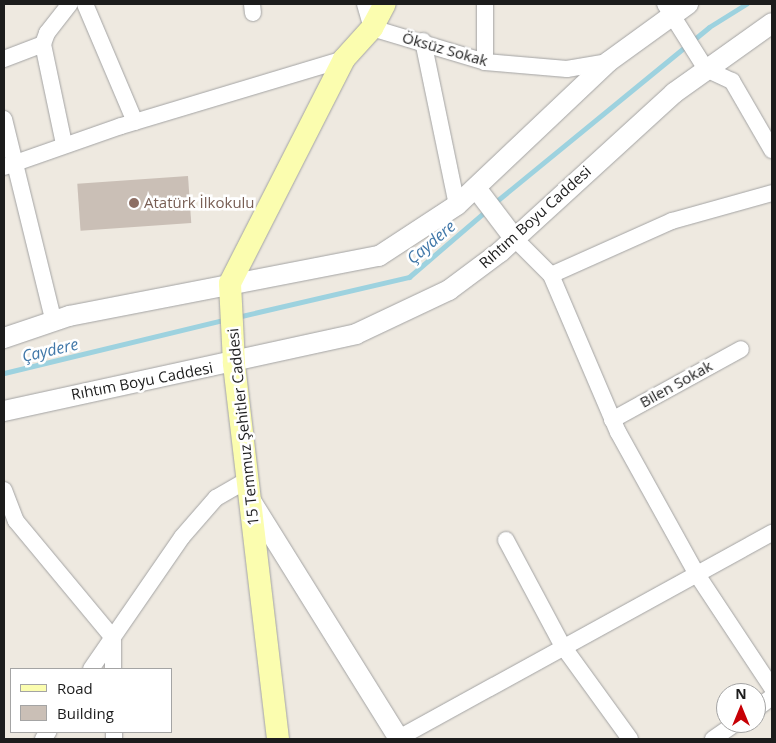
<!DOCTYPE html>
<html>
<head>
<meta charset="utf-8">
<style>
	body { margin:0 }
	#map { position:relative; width:776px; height:743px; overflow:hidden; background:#eee9e0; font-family:"Open Sans",sans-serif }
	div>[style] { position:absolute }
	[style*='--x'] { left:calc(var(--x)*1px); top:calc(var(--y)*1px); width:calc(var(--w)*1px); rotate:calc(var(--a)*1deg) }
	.stream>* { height:5px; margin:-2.5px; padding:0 2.5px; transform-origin:2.5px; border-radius:2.5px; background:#9dd2df }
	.building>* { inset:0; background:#cabfb6; transform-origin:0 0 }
	.roads { filter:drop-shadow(0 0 1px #a3a3a3) drop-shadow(0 0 1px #a3a3a3) }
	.minor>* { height:16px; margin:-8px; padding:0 8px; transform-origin:8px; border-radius:8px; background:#fff }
	.tertiary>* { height:20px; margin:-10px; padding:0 10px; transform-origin:10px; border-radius:10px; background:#fff }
	.secondary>* { height:22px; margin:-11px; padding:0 11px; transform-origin:11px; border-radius:11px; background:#fbfdaf }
	.dots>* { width:14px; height:14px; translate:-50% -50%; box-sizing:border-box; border:2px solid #fff; border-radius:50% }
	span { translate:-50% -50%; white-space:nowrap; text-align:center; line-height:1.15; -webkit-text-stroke:5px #fff; paint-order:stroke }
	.street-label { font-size:15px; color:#1c1c1c }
	.education-label { font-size:15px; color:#785e54 }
	.left { translate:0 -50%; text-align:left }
	.water-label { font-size:16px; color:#4077a8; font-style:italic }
	.frame { position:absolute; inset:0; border:5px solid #1c1c1c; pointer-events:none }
	.legend { position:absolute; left:10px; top:668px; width:162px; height:65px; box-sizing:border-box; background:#fff; border:1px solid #a4a4a4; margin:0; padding:6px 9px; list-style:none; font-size:15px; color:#1c1c1c }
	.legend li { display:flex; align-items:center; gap:10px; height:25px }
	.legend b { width:25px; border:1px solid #a4a4a4 }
	.north { position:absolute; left:716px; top:683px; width:50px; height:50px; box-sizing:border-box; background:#fff; border:1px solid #a4a4a4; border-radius:50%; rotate:0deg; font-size:14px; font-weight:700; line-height:20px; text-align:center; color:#1c1c1c }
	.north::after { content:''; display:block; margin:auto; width:18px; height:22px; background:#c70005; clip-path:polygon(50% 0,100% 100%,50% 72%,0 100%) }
</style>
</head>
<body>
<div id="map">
	<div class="stream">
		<div style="--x:493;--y:204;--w:279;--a:-39.3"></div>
		<div style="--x:709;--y:27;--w:44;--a:-31.9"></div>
		<div style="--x:237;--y:317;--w:177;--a:-13.1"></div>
		<div style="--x:409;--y:277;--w:103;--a:-40.7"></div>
		<div style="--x:4;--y:373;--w:229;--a:-13.6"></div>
	</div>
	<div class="building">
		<div style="left:188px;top:176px;width:47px;height:111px;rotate:86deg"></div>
	</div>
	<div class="roads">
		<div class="minor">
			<div style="--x:85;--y:4;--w:128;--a:67"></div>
			<div style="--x:252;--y:4;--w:9;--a:84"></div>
			<div style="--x:365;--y:4;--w:25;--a:74"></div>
			<div style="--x:372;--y:28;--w:118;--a:16.7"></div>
			<div style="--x:485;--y:62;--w:82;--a:4.9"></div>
			<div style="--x:567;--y:69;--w:42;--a:-9.7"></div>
			<div style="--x:485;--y:4;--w:58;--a:90"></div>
			<div style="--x:665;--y:4;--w:77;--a:57.8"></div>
			<div style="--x:706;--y:69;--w:29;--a:25"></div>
			<div style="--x:732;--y:81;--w:80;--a:59.9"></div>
			<div style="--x:423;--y:41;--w:167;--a:78.3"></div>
			<div style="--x:4;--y:59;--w:42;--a:-21"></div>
			<div style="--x:4;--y:119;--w:209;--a:76.2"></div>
			<div style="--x:64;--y:144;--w:102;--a:-101.9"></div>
			<div style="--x:43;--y:44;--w:12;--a:-70"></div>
			<div style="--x:47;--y:33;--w:37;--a:-52"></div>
			<div style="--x:4;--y:167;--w:124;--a:-19.3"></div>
			<div style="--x:121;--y:126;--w:233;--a:-16.7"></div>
			<div style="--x:514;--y:238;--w:52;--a:45"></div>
			<div style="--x:551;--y:275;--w:171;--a:66.9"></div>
			<div style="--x:618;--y:432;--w:161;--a:61"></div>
			<div style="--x:696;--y:573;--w:138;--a:56.5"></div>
			<div style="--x:551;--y:275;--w:133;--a:-24.1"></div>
			<div style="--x:672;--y:221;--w:104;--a:-15.6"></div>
			<div style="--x:612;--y:420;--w:147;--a:-28.8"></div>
			<div style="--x:4;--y:490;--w:33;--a:69"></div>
			<div style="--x:16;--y:521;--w:152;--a:50.3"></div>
			<div style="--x:113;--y:638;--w:31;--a:90"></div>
			<div style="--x:506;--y:540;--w:119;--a:61.9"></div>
			<div style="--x:562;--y:645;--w:116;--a:54.1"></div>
			<div style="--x:91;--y:669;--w:160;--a:-55.4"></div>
			<div style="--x:182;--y:537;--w:52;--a:-48.9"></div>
			<div style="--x:216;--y:498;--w:36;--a:-30"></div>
			<div style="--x:756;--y:709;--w:20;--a:-37"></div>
			<div style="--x:114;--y:732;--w:7;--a:90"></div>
			<div style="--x:43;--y:739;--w:9;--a:-54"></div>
			<div style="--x:397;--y:739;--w:428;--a:-28.8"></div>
			<div style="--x:713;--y:739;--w:28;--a:-35"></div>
		</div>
		<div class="tertiary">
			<div style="--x:476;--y:188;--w:63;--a:52.8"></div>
			<div style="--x:4;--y:338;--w:69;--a:-18.7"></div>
			<div style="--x:69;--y:316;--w:316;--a:-11"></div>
			<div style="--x:379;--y:256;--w:93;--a:-33.2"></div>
			<div style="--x:457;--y:205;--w:208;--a:-43.4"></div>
			<div style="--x:608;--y:62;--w:99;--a:-35.9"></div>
			<div style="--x:4;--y:411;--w:360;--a:-12.3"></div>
			<div style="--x:356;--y:334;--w:103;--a:-25.3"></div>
			<div style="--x:449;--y:290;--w:64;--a:-36.7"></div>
			<div style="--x:500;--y:252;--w:236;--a:-42.4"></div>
			<div style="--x:674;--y:93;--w:120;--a:-35.5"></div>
			<div style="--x:251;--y:501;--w:280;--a:58.1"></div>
		</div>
		<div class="secondary">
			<div style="--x:278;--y:739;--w:379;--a:-96.7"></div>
			<div style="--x:234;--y:363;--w:80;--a:-92.9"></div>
			<div style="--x:230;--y:283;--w:251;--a:-63"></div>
			<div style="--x:344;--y:59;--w:42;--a:-47.9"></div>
			<div style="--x:372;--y:28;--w:27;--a:-62"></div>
		</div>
	</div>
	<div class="dots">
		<div style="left:134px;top:203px;background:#8d6e63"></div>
	</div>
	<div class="street-label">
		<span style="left:445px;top:49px;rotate:16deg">Öksüz Sokak</span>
		<span style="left:535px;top:217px;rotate:-42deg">Rıhtım Boyu Caddesi</span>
		<span style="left:142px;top:381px;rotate:-11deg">Rıhtım Boyu Caddesi</span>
		<span style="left:676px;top:384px;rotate:-29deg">Bilen Sokak</span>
		<span style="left:243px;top:427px;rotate:-96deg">15 Temmuz Şehitler Caddesi</span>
	</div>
	<div class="education-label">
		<span class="left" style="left:144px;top:203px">Atatürk İlkokulu</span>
	</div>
	<div class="water-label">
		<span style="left:431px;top:242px;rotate:-40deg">Çaydere</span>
		<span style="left:50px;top:350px;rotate:-13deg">Çaydere</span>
	</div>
	<div class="frame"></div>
	<ul class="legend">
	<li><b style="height:6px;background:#fbfdaf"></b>Road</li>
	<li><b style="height:14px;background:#cabfb6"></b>Building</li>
	</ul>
	<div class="north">N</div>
</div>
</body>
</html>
